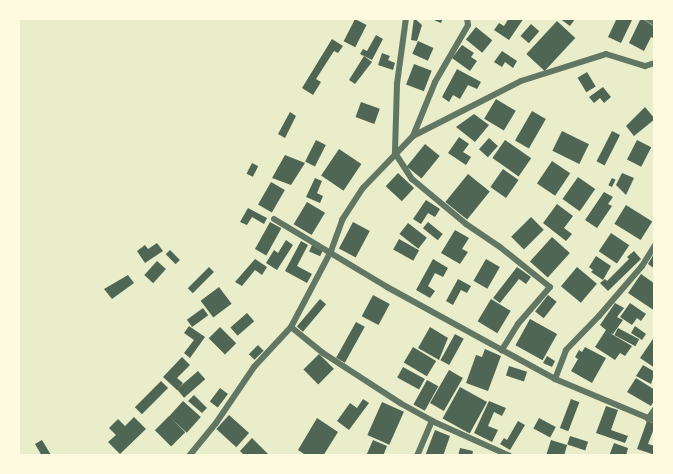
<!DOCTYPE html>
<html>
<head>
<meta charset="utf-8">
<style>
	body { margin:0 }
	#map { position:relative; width:673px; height:474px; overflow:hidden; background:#e9edc9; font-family:"Space Grotesk",sans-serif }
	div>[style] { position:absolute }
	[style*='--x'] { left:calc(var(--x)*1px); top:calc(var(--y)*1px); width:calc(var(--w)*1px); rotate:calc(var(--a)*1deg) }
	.building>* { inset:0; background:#4f6655; transform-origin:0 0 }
	.minor>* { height:6px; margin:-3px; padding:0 3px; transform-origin:3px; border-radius:3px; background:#617663 }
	span { translate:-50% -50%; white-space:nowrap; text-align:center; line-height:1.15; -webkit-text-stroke:6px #fefae0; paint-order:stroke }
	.frame { position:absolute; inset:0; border:20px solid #fefae0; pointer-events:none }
</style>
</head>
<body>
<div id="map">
	<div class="building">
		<div style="clip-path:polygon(414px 18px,422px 25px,417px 41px,411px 40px)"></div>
		<div style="clip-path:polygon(429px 18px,443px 18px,441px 23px)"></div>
		<div style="clip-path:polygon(509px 18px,524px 18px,509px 40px,494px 30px,499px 23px,504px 26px)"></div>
		<div style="clip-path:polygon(559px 18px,574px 18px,575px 19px,570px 26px)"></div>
		<div style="clip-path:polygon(617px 18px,633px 18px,621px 43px,608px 37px)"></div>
		<div style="clip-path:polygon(641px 18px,655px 27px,655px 39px,651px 37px,644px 51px,629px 43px)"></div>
		<div style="left:355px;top:19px;width:13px;height:25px;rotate:27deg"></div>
		<div style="left:557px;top:21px;width:25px;height:45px;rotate:43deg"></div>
		<div style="left:531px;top:24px;width:11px;height:16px;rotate:41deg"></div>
		<div style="left:476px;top:27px;width:21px;height:16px;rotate:39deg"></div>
		<div style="clip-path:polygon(376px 35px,383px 39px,372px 60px,360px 54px,363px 49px,367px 51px)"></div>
		<div style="clip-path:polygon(332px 39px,343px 46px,338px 53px,334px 51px,316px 79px,321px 82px,313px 95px,302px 88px)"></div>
		<div style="left:418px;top:41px;width:17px;height:14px;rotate:24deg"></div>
		<div style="clip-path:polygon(462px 45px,474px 53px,471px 57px,477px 61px,470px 71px,452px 58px)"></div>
		<div style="clip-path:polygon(502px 51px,517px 61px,513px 68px,505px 62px,502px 67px,494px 62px)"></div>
		<div style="clip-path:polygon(382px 53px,390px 56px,388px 60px,395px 63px,393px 70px,378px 65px)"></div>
		<div style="clip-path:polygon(364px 56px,372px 62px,355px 84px,349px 80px)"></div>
		<div style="left:414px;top:64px;width:19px;height:22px;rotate:21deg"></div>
		<div style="clip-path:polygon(457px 69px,481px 82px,477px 89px,468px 85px,460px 99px,453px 95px,449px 102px,442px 97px)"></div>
		<div style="left:587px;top:72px;width:17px;height:11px;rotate:59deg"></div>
		<div style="clip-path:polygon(603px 87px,611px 97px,604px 103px,600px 98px,594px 103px,589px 97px)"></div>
		<div style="left:496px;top:99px;width:23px;height:23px;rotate:31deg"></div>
		<div style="left:361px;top:102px;width:20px;height:16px;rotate:20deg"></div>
		<div style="clip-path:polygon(645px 107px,655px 119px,634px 136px,626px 126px)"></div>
		<div style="left:532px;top:111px;width:16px;height:34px;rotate:30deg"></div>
		<div style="clip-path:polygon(290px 112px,296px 116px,285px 138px,278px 134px)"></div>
		<div style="clip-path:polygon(474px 114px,489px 125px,475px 142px,456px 127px)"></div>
		<div style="left:562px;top:131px;width:30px;height:22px;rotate:26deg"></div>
		<div style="left:612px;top:131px;width:9px;height:34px;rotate:27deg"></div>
		<div style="clip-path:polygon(459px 137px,469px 144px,463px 152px,471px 157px,466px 165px,448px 153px)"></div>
		<div style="left:489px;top:138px;width:12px;height:15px;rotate:42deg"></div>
		<div style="left:316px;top:140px;width:11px;height:24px;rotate:27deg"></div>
		<div style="left:505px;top:140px;width:32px;height:22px;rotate:35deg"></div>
		<div style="left:637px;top:140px;width:16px;height:22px;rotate:27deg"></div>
		<div style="left:425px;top:144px;width:19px;height:29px;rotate:39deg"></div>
		<div style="left:339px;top:149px;width:27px;height:32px;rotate:34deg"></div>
		<div style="clip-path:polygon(285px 155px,305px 163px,291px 185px,272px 178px)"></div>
		<div style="left:552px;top:161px;width:22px;height:27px;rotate:34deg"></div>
		<div style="left:252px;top:163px;width:7px;height:12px;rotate:27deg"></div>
		<div style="left:503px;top:169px;width:19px;height:22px;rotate:35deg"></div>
		<div style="left:398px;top:173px;width:22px;height:18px;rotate:43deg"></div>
		<div style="clip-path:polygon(622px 173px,634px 178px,626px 195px,616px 185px)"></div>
		<div style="left:468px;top:174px;width:28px;height:36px;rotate:39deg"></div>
		<div style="left:578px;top:177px;width:21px;height:27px;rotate:35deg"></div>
		<div style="clip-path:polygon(315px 178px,322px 181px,317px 193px,323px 196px,320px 203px,306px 197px)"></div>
		<div style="left:612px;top:178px;width:4px;height:8px;rotate:27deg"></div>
		<div style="left:271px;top:182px;width:16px;height:26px;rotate:30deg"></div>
		<div style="clip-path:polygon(604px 192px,613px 197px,608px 204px,612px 206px,597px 228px,585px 220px)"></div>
		<div style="clip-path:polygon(426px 200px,440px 209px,435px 217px,428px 213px,421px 224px,413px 219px)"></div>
		<div style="left:307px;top:202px;width:21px;height:26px;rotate:31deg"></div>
		<div style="clip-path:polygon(557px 204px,573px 216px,564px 228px,572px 234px,566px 241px,543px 223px)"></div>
		<div style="left:626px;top:205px;width:31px;height:22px;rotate:32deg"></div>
		<div style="clip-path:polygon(248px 208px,267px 218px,264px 224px,252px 217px,247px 225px,240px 222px)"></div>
		<div style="left:531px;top:217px;width:18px;height:28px;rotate:45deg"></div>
		<div style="left:270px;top:222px;width:13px;height:31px;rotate:29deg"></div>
		<div style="left:353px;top:222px;width:19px;height:30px;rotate:28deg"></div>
		<div style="left:428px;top:222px;width:19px;height:8px;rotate:39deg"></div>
		<div style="left:408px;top:223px;width:24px;height:14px;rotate:38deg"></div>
		<div style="clip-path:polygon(455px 230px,469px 238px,462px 249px,468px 252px,460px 264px,441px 253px)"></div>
		<div style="left:611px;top:233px;width:22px;height:22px;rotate:34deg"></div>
		<div style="left:552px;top:237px;width:24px;height:33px;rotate:42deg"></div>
		<div style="left:399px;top:239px;width:23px;height:12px;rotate:29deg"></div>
		<div style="clip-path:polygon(286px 240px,293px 245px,277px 270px,266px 263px,274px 250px,278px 253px)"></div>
		<div style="clip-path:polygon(301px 241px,308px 245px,297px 266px,312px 274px,307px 283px,285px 271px)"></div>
		<div style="clip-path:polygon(157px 243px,163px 251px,145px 263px,137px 251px,145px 245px,148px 249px)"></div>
		<div style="left:312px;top:245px;width:12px;height:7px;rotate:24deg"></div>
		<div style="left:170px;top:250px;width:14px;height:6px;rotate:45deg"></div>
		<div style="clip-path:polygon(634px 251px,641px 259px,608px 291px,600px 283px,605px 279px,607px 281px,629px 259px,627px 257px)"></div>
		<div style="clip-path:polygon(655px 252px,655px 269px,648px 264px)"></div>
		<div style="clip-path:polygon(596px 256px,611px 266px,603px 280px,591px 272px,593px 270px,589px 267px)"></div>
		<div style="clip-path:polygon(255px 259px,267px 267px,262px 275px,255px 270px,242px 286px,235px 282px)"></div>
		<div style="clip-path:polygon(433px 259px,448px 268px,443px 277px,435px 273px,428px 286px,435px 291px,430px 298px,416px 290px)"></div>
		<div style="left:486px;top:259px;width:16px;height:25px;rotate:30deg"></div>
		<div style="left:157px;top:261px;width:12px;height:19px;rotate:42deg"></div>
		<div style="left:209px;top:267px;width:7px;height:30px;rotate:45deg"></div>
		<div style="clip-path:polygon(517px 267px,531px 277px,526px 284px,519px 279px,500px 303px,493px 298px)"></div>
		<div style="left:577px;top:267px;width:26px;height:25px;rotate:40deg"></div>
		<div style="clip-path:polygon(641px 274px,655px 284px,655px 311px,628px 293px)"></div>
		<div style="clip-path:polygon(128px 275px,134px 283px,112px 299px,104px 289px)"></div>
		<div style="clip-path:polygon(458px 279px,471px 286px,467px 293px,461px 290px,453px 305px,446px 301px)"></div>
		<div style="left:219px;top:287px;width:21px;height:23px;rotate:53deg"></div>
		<div style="left:373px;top:295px;width:19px;height:24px;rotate:28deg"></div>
		<div style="left:548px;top:295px;width:11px;height:21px;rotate:38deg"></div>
		<div style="left:320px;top:299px;width:8px;height:36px;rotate:40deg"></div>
		<div style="left:491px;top:299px;width:23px;height:26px;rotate:31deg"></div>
		<div style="clip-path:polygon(615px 303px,624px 308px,617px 317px,623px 320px,613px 334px,610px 333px,632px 346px,625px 356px,620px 353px,615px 360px,595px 347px,606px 330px,600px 325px)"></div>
		<div style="clip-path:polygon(630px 303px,646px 314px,641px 321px,637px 318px,632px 325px,620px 317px)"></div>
		<div style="left:203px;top:308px;width:9px;height:20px;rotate:54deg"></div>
		<div style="left:247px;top:313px;width:11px;height:22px;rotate:49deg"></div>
		<div style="left:530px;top:319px;width:31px;height:30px;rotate:29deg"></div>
		<div style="left:356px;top:322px;width:10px;height:41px;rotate:29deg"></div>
		<div style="clip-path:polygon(189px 326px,205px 337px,190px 358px,184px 353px,194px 340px,184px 333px)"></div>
		<div style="clip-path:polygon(635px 326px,646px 334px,642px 340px,631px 333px)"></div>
		<div style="left:220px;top:327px;width:23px;height:16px;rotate:45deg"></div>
		<div style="clip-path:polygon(430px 327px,448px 338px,439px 360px,418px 348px)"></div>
		<div style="left:618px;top:328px;width:24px;height:8px;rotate:28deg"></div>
		<div style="left:455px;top:334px;width:10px;height:30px;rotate:29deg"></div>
		<div style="clip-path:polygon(655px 336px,655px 368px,640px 358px)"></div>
		<div style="left:258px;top:345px;width:8px;height:13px;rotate:45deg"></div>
		<div style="left:413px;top:347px;width:27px;height:18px;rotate:31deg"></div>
		<div style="clip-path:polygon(585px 347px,606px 358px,592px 383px,571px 371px,578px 359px,575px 357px,579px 350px,582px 352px)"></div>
		<div style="clip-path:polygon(485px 349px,501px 356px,488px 391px,466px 383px,476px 355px,482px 357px)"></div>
		<div style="left:319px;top:354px;width:21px;height:22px;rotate:45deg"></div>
		<div style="clip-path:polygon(547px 356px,555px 361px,552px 367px,543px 363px)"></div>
		<div style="clip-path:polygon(182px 357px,190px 365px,177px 378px,183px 383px,177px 390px,163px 377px)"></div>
		<div style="clip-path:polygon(643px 365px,655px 372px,651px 384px,636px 376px)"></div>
		<div style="left:509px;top:366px;width:19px;height:10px;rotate:18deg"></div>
		<div style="left:403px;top:367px;width:25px;height:12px;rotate:29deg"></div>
		<div style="left:449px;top:370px;width:16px;height:38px;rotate:30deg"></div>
		<div style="left:198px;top:371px;width:11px;height:28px;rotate:49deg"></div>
		<div style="clip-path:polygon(636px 378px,655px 390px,655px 399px,651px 406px,627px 392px)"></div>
		<div style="left:427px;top:380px;width:13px;height:28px;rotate:29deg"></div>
		<div style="left:161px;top:381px;width:10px;height:37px;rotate:45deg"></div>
		<div style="left:460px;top:387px;width:31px;height:36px;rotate:29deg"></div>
		<div style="left:220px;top:388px;width:10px;height:17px;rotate:37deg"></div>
		<div style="clip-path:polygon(194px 395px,207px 408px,202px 413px,188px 401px)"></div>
		<div style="clip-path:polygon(363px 399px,369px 403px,349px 430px,337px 421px,350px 403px,357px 408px)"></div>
		<div style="left:571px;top:399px;width:9px;height:31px;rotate:21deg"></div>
		<div style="left:183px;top:401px;width:24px;height:21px;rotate:42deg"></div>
		<div style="clip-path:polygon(489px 401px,506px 408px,502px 416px,494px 412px,488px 426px,498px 430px,492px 442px,474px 433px)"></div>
		<div style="left:382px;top:402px;width:24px;height:36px;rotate:24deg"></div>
		<div style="clip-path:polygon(606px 406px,618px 410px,611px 430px,628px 436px,625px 443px,596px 433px)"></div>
		<div style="left:229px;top:415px;width:27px;height:19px;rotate:42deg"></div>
		<div style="left:169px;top:416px;width:23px;height:20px;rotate:45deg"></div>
		<div style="clip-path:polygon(134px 417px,146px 429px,120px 454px,108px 442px,116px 435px,109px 428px,118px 419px,125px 426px)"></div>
		<div style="clip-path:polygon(317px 418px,338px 432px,323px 456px,307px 456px,298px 450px)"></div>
		<div style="left:539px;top:418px;width:19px;height:12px;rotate:28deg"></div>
		<div style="clip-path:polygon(518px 421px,525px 425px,510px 450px,500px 444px,504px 438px,507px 440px)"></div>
		<div style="clip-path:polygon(647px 421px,655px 424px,655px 432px,653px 431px,648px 444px,655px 446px,655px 455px,637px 449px)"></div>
		<div style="clip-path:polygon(435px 430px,450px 436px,443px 456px,425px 456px)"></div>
		<div style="left:570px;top:436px;width:19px;height:9px;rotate:18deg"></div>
		<div style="clip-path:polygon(252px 438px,270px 456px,245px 456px,240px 451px)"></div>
		<div style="clip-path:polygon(42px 440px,51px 455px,50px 456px,42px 456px,35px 444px)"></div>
		<div style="clip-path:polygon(373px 440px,387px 446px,383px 456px,366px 456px)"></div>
		<div style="clip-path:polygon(551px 440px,567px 445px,564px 456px,546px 456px)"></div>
		<div style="clip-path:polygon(614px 443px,628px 448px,626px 456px,609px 456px)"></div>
		<div style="clip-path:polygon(460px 448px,473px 451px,472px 456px,458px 456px)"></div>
	</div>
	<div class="minor">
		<div style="--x:406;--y:18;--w:67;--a:97.8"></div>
		<div style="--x:397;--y:84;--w:69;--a:91.7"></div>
		<div style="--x:395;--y:153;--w:31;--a:57"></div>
		<div style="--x:412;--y:179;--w:70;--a:39.8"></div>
		<div style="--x:466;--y:224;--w:41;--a:34.1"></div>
		<div style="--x:500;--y:247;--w:64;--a:38.7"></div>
		<div style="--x:550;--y:287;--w:49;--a:130.9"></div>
		<div style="--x:518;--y:324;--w:31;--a:122"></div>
		<div style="--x:647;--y:18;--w:9;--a:32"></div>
		<div style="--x:413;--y:136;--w:58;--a:-67.8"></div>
		<div style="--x:435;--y:82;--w:66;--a:-59.9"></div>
		<div style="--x:468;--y:25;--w:7;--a:-98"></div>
		<div style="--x:274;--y:219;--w:132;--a:31"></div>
		<div style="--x:387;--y:287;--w:192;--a:28.7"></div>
		<div style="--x:555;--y:379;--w:108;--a:22.8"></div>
		<div style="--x:291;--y:327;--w:41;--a:39.1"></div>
		<div style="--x:323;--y:353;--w:92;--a:33"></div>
		<div style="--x:400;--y:403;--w:37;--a:29"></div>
		<div style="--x:432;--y:421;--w:85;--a:24.2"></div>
		<div style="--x:555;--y:379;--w:31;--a:-69"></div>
		<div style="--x:566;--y:350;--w:47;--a:-45.9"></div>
		<div style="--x:599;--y:316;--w:66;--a:-49.3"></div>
		<div style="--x:642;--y:266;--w:25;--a:-58"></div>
		<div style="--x:648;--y:419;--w:12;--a:-55"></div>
		<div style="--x:189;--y:456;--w:43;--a:-50.7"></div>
		<div style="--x:216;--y:423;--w:68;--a:-55.8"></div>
		<div style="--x:254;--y:367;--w:54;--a:-47.2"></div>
		<div style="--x:291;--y:327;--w:86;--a:-62.2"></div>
		<div style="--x:331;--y:251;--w:33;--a:-70"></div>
		<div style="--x:342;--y:220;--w:38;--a:-57"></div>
		<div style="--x:363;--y:188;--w:72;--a:-46.1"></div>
		<div style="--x:413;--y:136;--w:121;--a:-27"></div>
		<div style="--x:521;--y:81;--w:89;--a:-17.6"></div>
		<div style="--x:606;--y:54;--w:41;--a:17.1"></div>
		<div style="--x:645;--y:66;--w:10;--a:-17"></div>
		<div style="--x:417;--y:456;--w:38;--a:-67"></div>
	</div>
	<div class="frame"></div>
</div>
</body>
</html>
